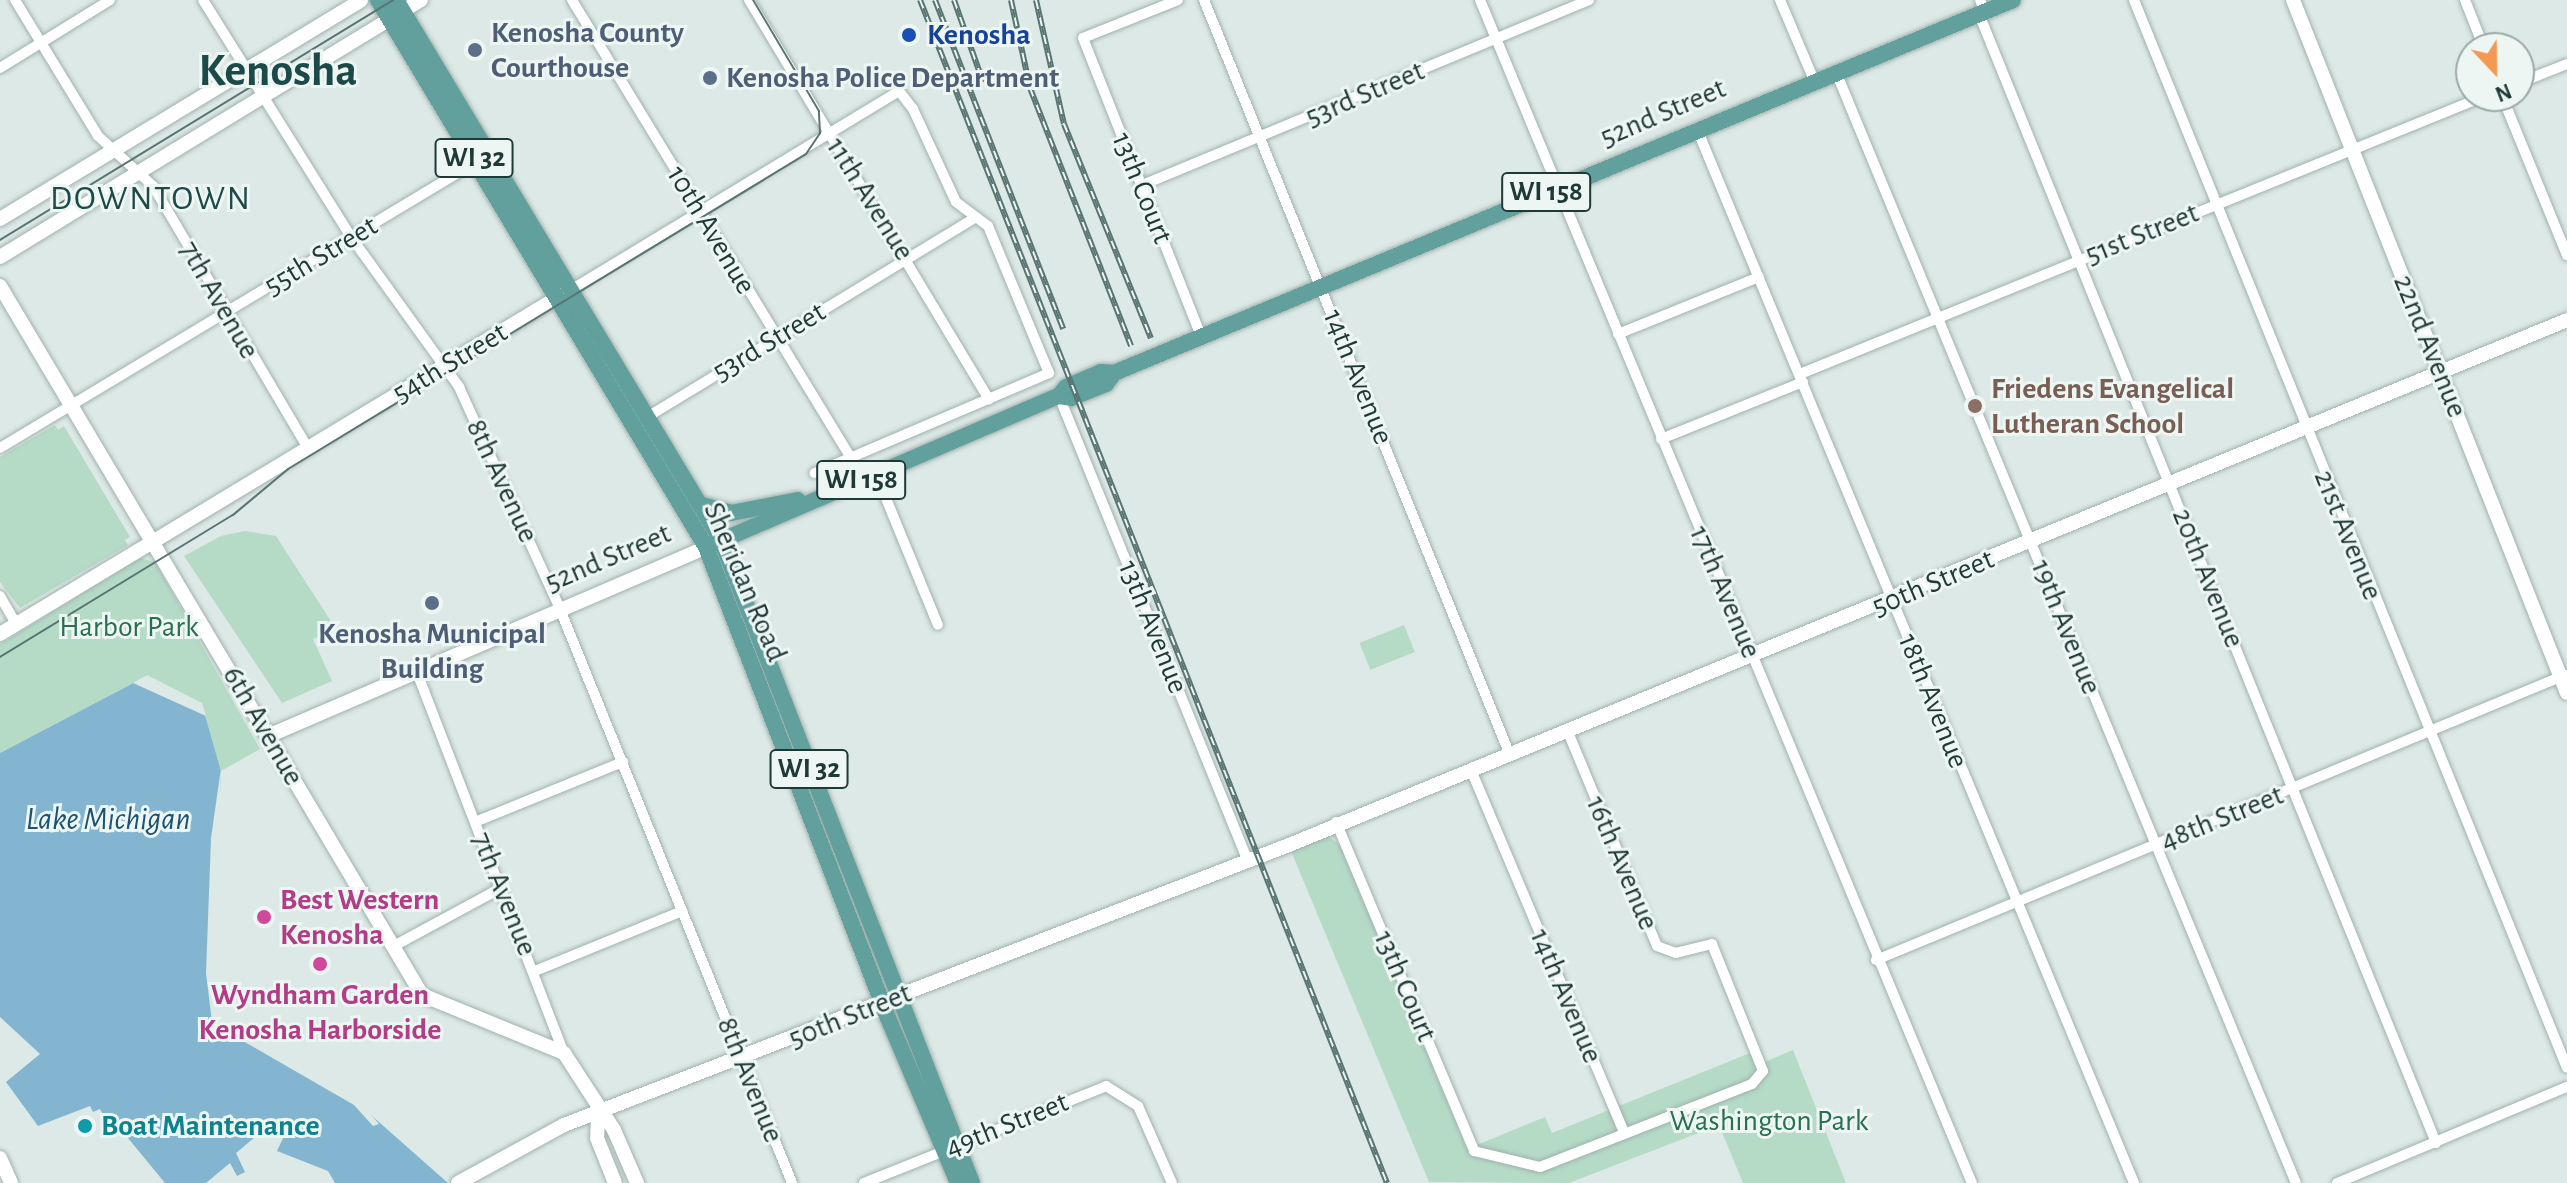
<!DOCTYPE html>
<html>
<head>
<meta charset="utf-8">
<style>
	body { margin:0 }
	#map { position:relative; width:2567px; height:1183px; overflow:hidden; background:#dde9e6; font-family:"Alegreya Sans",sans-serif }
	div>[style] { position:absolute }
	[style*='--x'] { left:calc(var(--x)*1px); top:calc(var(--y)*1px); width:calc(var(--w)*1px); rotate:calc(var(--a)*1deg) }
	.green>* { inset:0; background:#b5dbc7; transform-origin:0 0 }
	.water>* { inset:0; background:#84b5d0 }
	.pier>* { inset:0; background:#dde9e6 }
	.roads { filter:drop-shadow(0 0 2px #a0b1ae) drop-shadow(0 0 2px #a0b1ae) }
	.street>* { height:10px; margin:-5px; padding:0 5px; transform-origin:5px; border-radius:5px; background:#fff }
	.secondary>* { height:14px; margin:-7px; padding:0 7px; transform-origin:7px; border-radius:7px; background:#fff }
	.primary>* { height:16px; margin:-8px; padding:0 8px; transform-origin:8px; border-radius:8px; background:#61a09c }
	.tram>* { height:2px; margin:-1px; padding:0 1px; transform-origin:1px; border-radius:1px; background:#597573 }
	.rail>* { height:6px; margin-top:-3px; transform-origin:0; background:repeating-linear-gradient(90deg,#eef6f4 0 9px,#597573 0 18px); box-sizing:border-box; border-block:2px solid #597573 }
	.dots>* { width:22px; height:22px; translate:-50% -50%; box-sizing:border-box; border:4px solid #eef6f4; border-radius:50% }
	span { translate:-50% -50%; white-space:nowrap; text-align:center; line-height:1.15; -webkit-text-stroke:6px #eef6f4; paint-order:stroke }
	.shield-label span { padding:2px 6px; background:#eef6f4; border:2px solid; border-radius:6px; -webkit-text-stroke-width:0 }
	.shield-label { font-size:28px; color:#1f3937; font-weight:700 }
	.service-label { font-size:30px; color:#4e5e75; font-weight:700 }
	.left { translate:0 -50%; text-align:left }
	.transit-label { font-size:30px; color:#164399; font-weight:700 }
	.street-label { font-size:30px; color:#1f3937 }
	.education-label { font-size:30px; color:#785e54; font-weight:700 }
	.park-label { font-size:30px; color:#296f52 }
	.hotel-label { font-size:30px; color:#b23c85; font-weight:700 }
	.culture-label { font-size:30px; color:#0d838f; font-weight:700 }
	.water-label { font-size:32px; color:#1a5374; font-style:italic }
	.quarter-label { font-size:34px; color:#1b4a48; letter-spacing:2px }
	.town-label { font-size:46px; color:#1b4a48; font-weight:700 }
	.north { position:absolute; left:2455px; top:32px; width:80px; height:80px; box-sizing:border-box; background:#eef6f4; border:2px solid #9baaa8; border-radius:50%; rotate:158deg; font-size:22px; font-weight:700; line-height:32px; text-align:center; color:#1f3937 }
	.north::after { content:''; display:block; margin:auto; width:28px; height:36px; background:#f39952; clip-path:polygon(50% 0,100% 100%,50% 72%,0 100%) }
</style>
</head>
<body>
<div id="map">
	<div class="green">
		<div style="clip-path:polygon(55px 425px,58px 430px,64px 426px,130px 537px,125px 540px,128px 545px,20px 608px,0 582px,0 457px)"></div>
		<div style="clip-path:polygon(245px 531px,276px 536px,336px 629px,313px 639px,332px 681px,282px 703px,184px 556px,221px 536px)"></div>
		<div style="clip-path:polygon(140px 558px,155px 562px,260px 749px,221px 771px,203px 708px,143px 678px,0 753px,0 644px)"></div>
		<div style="left:1404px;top:625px;width:29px;height:48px;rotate:68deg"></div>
		<div style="clip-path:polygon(1328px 836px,1340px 845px,1467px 1149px,1545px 1117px,1552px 1133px,1750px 1053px,1755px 1066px,1793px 1050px,1846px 1183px,1743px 1183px,1719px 1125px,1569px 1183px,1429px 1182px,1291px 851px)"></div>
	</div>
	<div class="water">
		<div style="clip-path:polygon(143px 678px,203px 708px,221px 771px,211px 982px,216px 1026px,354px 1100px,448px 1183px,335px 1183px,328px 1171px,277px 1151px,284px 1136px,267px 1127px,236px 1153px,245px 1172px,237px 1176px,230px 1163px,206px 1183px,165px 1183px,118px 1126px,110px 1129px,100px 1109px,93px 1112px,90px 1106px,38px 1126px,6px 1082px,40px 1054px,0 1017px,0 753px)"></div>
	</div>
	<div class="pier">
		<div style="clip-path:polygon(147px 675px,202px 703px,206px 716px,133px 683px)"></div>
		<div style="clip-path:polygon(221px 768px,215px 982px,220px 1023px,356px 1097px,379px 1124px,373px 1126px,354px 1105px,231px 1034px,213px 1030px,206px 973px,211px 838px)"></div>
	</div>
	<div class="roads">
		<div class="street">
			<div style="--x:15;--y:0;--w:159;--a:58.6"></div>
			<div style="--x:98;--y:136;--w:74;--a:42.3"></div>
			<div style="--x:153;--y:186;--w:304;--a:59.4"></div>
			<div style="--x:203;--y:0;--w:279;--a:58"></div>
			<div style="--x:351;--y:237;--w:185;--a:54.2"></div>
			<div style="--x:459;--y:387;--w:244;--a:65.5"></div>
			<div style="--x:560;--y:609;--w:619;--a:67.99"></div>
			<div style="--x:572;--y:0;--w:536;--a:58.65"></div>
			<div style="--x:749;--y:0;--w:466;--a:59"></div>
			<div style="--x:1178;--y:0;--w:102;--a:158.2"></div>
			<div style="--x:1083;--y:38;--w:321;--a:68.4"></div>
			<div style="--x:1204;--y:0;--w:815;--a:67.94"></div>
			<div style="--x:1480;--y:0;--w:1281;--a:67.42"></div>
			<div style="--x:1780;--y:0;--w:87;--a:67"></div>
			<div style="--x:1980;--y:0;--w:13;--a:67"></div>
			<div style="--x:2134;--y:0;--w:1152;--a:67.93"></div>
			<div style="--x:2465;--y:0;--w:52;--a:68.4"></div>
			<div style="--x:1979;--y:14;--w:1218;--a:67.96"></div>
			<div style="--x:0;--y:68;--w:129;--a:-31.7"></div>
			<div style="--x:1836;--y:72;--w:1202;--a:67.51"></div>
			<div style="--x:2519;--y:83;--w:52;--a:-21.6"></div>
			<div style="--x:2502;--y:96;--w:172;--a:67.8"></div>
			<div style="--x:1697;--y:129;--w:1141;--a:67.48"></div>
			<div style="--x:1140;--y:186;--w:486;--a:-22.5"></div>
			<div style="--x:569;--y:291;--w:386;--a:-31.2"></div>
			<div style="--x:899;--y:91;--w:23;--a:52"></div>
			<div style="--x:913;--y:109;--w:102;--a:65.2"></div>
			<div style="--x:956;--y:202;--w:40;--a:37"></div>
			<div style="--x:988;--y:226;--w:159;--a:67.5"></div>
			<div style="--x:1049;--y:373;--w:255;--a:156.9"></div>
			<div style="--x:1618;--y:334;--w:152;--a:-22"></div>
			<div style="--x:1800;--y:374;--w:739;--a:-22.09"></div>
			<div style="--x:1059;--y:396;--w:497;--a:67.9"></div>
			<div style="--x:649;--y:416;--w:379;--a:-31.3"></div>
			<div style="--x:1661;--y:439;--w:153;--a:-21.9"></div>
			<div style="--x:0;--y:448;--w:555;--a:-31"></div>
			<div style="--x:876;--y:474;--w:163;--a:67.7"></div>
			<div style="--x:0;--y:596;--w:32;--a:60"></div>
			<div style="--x:416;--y:670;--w:411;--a:68.9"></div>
			<div style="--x:1471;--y:770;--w:394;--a:67.1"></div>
			<div style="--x:475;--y:822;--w:160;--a:-22.1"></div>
			<div style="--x:1336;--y:822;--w:357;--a:67.2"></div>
			<div style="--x:1474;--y:1151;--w:68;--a:13.6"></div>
			<div style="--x:1540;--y:1167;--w:228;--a:-21.4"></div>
			<div style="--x:1752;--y:1084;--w:17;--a:-50"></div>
			<div style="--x:1763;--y:1071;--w:137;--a:-111.9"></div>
			<div style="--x:1712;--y:944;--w:37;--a:166"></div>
			<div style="--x:1676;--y:953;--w:20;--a:-160"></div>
			<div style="--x:1657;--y:946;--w:232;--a:-112.6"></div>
			<div style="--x:392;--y:947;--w:124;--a:-28.4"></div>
			<div style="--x:1876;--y:960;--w:746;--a:-22.47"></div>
			<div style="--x:535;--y:971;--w:159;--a:-22.2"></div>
			<div style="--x:864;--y:1183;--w:261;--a:-21.8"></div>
			<div style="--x:1106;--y:1086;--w:38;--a:32"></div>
			<div style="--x:1138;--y:1106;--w:84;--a:66.2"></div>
			<div style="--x:2337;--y:1183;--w:249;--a:-22.7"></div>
		</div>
		<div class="secondary">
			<div style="--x:2293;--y:0;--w:745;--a:68.43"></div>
			<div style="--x:0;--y:219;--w:422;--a:-31.2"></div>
			<div style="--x:0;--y:257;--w:493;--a:-31.4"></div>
			<div style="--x:0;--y:286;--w:825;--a:59.24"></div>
			<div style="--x:422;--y:995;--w:153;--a:22.2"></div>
			<div style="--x:564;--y:1053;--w:92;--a:57"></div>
			<div style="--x:614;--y:1130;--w:58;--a:66.5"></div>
			<div style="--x:0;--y:634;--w:660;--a:-31.11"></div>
			<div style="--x:268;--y:736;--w:477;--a:-23.3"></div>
			<div style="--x:598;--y:1114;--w:24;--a:92"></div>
			<div style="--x:597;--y:1138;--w:48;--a:68.2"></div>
			<div style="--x:0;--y:1158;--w:27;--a:66"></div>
			<div style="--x:458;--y:1183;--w:121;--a:-28.7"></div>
			<div style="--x:564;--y:1125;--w:777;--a:-21.12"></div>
			<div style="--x:1289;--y:845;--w:1382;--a:-22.33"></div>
		</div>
		<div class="primary">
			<div style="--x:378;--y:0;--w:638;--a:59.05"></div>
			<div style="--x:706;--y:547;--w:505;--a:68.87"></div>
			<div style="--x:888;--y:1018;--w:179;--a:67"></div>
			<div style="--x:396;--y:0;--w:630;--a:58.96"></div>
			<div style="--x:721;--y:540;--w:690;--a:68.68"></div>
			<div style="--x:1059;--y:396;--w:12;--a:9"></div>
			<div style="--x:1071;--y:398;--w:38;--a:-22"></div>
			<div style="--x:1106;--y:384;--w:14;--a:-54"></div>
			<div style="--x:702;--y:505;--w:30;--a:15"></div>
			<div style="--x:731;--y:513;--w:68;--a:-11"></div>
			<div style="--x:706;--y:547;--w:384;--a:-23.2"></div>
			<div style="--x:1059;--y:396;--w:11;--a:-52"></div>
			<div style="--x:1066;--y:387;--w:38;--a:-23"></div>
			<div style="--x:1101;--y:372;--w:13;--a:4"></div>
			<div style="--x:1114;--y:373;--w:973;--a:-22.53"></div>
		</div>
	</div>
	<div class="tram">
		<div style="--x:0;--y:240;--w:460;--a:-31.4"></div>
		<div style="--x:0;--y:657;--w:273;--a:-31.4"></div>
		<div style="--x:233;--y:515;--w:72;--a:-39.9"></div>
		<div style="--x:288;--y:469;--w:606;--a:-31.3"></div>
		<div style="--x:806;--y:154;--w:25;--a:-56"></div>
		<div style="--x:820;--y:133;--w:22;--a:-93"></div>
		<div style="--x:819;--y:111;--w:129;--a:-120.7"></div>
	</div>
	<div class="rail">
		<div style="--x:920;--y:0;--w:1272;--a:68.46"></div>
		<div style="--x:935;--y:0;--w:353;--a:68.7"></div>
		<div style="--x:954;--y:0;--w:87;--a:70.5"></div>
		<div style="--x:1011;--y:0;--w:90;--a:77.8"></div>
		<div style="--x:1030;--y:88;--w:277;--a:68.6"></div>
		<div style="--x:1036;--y:0;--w:127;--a:77.3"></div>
		<div style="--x:1064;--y:124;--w:231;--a:67.9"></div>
	</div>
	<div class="dots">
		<div style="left:909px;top:35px;background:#1a4fb4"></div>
		<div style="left:475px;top:50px;background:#5c6f8a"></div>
		<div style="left:710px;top:78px;background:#5c6f8a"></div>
		<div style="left:1975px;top:406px;background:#8d6e63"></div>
		<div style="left:432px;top:603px;background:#5c6f8a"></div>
		<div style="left:264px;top:917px;background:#d1479c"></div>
		<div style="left:320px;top:964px;background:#d1479c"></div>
		<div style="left:85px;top:1126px;background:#0f9aa8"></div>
	</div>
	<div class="shield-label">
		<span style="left:474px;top:158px">WI 32</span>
		<span style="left:1546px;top:192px">WI 158</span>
		<span style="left:861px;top:480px">WI 158</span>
		<span style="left:809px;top:769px">WI 32</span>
	</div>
	<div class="service-label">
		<span class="left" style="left:491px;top:50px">Kenosha County<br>Courthouse</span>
		<span class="left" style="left:726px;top:78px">Kenosha Police Department</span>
		<span style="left:432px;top:651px">Kenosha Municipal<br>Building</span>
	</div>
	<div class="transit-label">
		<span class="left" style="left:927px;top:35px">Kenosha</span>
	</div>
	<div class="street-label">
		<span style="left:1365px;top:94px;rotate:-23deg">53rd Street</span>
		<span style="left:1663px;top:113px;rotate:-23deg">52nd Street</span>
		<span style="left:1142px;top:188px;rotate:68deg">13th Court</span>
		<span style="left:870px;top:199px;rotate:58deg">11th Avenue</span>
		<span style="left:711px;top:230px;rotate:59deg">10th Avenue</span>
		<span style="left:2142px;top:234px;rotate:-22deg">51st Street</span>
		<span style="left:321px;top:256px;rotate:-31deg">55th Street</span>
		<span style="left:219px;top:300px;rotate:60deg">7th Avenue</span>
		<span style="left:769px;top:342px;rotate:-31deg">53rd Street</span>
		<span style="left:2430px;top:346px;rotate:68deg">22nd Avenue</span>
		<span style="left:450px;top:363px;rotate:-31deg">54th Street</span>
		<span style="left:1358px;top:377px;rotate:68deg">14th Avenue</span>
		<span style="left:502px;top:481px;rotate:65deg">8th Avenue</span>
		<span style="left:2348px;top:535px;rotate:68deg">21st Avenue</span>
		<span style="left:608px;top:558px;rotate:-23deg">52nd Street</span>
		<span style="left:2208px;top:578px;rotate:68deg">20th Avenue</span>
		<span style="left:745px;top:582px;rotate:67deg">Sheridan Road</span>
		<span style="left:1933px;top:583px;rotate:-23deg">50th Street</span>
		<span style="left:1725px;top:592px;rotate:67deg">17th Avenue</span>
		<span style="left:1153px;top:627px;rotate:68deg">13th Avenue</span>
		<span style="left:2066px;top:627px;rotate:68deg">19th Avenue</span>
		<span style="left:1933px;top:701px;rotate:68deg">18th Avenue</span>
		<span style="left:263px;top:726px;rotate:60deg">6th Avenue</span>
		<span style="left:2222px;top:818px;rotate:-22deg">48th Street</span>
		<span style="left:1622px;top:863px;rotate:67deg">16th Avenue</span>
		<span style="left:504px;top:894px;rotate:68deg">7th Avenue</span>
		<span style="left:1405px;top:986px;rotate:67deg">13th Court</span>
		<span style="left:1566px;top:996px;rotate:67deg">14th Avenue</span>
		<span style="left:850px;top:1016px;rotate:-22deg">50th Street</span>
		<span style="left:750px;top:1080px;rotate:68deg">8th Avenue</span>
		<span style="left:1007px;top:1125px;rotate:-22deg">49th Street</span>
	</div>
	<div class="education-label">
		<span class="left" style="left:1991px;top:406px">Friedens Evangelical<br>Lutheran School</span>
	</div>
	<div class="park-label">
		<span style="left:129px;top:627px">Harbor Park</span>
		<span style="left:1769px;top:1121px">Washington Park</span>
	</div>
	<div class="hotel-label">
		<span class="left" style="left:280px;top:917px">Best Western<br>Kenosha</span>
		<span style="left:320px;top:1012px">Wyndham Garden<br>Kenosha Harborside</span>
	</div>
	<div class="culture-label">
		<span class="left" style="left:101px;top:1126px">Boat Maintenance</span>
	</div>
	<div class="water-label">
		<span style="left:108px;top:819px">Lake Michigan</span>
	</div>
	<div class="quarter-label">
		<span style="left:151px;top:200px">DOWNTOWN</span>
	</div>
	<div class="town-label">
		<span style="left:278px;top:71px">Kenosha</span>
	</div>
	<div class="north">N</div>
</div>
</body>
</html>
